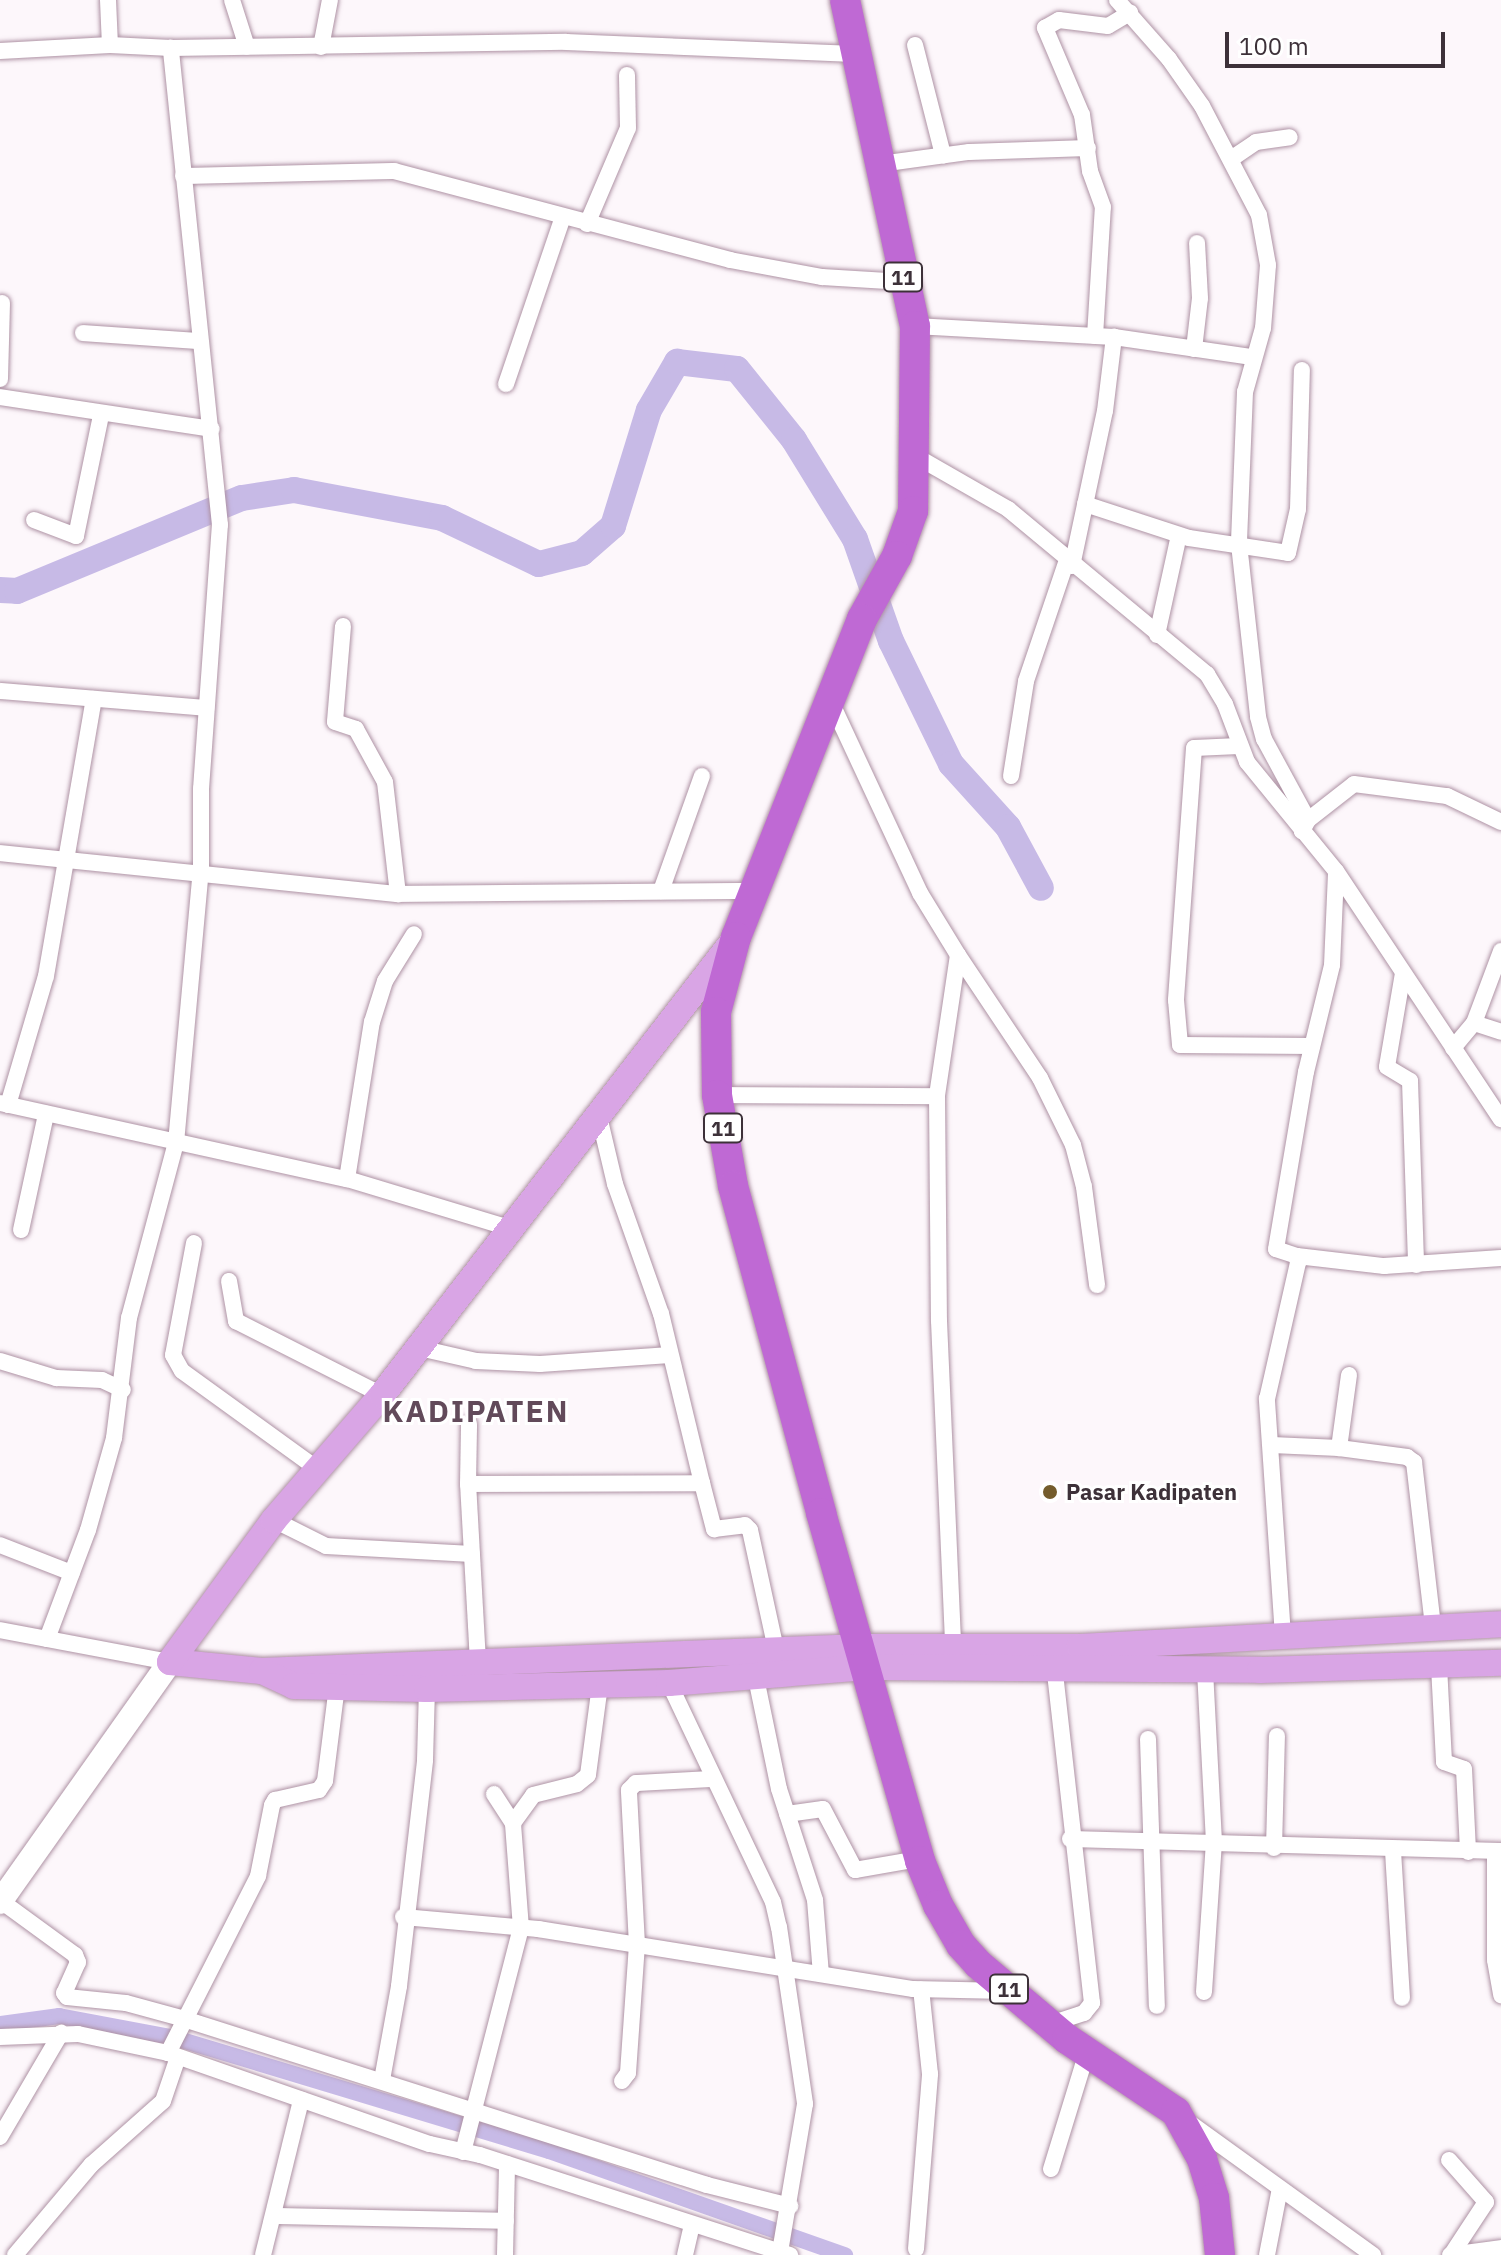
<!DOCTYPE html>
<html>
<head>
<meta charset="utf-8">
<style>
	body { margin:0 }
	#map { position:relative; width:1501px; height:2255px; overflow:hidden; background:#fdf7fb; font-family:"IBM Plex Sans",sans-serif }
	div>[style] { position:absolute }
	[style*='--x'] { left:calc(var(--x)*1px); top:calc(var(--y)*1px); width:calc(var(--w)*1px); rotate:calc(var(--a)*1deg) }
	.canal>* { height:16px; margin:-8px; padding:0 8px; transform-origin:8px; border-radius:8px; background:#c7bae6 }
	.river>* { height:26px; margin:-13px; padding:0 13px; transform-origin:13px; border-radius:13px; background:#c7bae6 }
	.roads { filter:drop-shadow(0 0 2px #ae92a4) drop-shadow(0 0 2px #ae92a4) }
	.street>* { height:16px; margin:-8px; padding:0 8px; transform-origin:8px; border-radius:8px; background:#fff }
	.secondary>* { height:24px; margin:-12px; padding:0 12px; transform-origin:12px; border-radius:12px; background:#fff }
	.primary>* { height:26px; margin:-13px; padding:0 13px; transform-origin:13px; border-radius:13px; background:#d9a5e5 }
	.highway>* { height:30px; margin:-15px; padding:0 15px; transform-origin:15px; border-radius:15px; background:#bf69d4 }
	.dots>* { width:22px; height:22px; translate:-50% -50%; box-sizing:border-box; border:4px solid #fff; border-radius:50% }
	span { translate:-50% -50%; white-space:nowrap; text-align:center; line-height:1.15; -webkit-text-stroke:6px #fff; paint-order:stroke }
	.shield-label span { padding:2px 6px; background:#fff; border:2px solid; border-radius:6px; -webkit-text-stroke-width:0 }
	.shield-label { font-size:20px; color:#3d3139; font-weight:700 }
	.poi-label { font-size:22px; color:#3d3139; font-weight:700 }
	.left { translate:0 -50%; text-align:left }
	.district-label { font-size:30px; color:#624a5a; font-weight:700; letter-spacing:2px }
	.scale { position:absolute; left:1225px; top:32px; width:220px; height:36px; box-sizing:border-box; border:4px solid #3d3139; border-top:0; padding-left:10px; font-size:24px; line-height:28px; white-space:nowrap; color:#3d3139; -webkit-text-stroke:6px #fff; paint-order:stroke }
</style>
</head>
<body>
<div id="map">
	<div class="canal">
		<div style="--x:0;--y:2024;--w:60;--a:-7.7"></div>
		<div style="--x:59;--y:2016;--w:118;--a:10.7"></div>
		<div style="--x:175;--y:2038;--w:391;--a:16.8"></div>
		<div style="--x:549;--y:2151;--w:314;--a:19.4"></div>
	</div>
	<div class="river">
		<div style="--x:0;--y:590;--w:17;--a:3"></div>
		<div style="--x:17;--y:591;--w:243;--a:-22.5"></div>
		<div style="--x:242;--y:498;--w:53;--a:-8.7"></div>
		<div style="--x:294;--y:490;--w:151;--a:10.7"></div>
		<div style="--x:442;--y:518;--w:107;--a:25.4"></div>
		<div style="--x:539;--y:564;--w:44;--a:-14.3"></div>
		<div style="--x:582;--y:553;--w:41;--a:-41.1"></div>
		<div style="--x:613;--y:526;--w:121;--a:-72.8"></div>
		<div style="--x:649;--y:410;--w:56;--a:-59.7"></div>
		<div style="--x:677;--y:362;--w:60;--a:6.7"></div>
		<div style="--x:737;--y:369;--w:91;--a:51.2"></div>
		<div style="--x:794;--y:440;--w:116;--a:58.4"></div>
		<div style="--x:855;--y:539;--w:108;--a:70.6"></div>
		<div style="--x:891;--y:641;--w:137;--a:64"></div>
		<div style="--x:951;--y:764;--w:85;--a:47.9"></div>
		<div style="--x:1008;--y:827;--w:69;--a:61.6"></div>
	</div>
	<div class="roads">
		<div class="street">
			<div style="--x:108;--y:0;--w:45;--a:87.5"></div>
			<div style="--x:232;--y:0;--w:49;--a:72.3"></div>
			<div style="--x:1117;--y:0;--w:79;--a:48.6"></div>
			<div style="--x:1169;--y:59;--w:57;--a:54.9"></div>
			<div style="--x:1202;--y:106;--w:123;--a:62.4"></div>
			<div style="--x:1259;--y:215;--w:51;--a:79.8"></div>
			<div style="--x:1268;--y:265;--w:63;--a:94.5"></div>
			<div style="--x:1263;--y:328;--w:66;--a:105.7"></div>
			<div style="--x:1245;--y:392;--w:152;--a:92.3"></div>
			<div style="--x:1239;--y:544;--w:174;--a:83.7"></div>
			<div style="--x:1258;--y:717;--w:23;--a:75"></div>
			<div style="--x:1264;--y:739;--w:92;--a:61.5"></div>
			<div style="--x:1308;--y:820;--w:13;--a:119"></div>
			<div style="--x:915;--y:45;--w:114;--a:75.7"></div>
			<div style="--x:321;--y:47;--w:48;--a:-79.2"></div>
			<div style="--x:0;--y:51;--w:110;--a:-3.1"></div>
			<div style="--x:110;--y:45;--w:61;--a:2.8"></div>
			<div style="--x:1231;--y:159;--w:30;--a:-34"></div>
			<div style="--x:1256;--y:142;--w:34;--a:-8"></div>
			<div style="--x:880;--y:164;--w:90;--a:-7.7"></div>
			<div style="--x:969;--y:152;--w:119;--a:-1.9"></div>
			<div style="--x:183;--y:176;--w:211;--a:-1.4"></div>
			<div style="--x:394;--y:171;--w:348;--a:14.8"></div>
			<div style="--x:730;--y:260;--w:94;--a:10.5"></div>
			<div style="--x:822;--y:277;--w:82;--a:3.5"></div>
			<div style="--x:587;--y:224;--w:104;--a:-66.9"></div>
			<div style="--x:628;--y:128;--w:53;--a:-91.1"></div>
			<div style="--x:915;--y:326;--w:199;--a:3.2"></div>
			<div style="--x:1114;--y:337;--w:138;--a:8.3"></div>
			<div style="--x:83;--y:333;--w:114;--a:4"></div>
			<div style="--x:1095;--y:336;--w:129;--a:-86.5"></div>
			<div style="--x:1103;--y:207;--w:38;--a:-110"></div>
			<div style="--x:1090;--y:171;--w:57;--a:-98.1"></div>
			<div style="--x:1082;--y:115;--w:95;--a:-113"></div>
			<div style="--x:1045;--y:28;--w:16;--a:-30"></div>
			<div style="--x:1059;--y:20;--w:49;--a:7"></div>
			<div style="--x:1108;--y:26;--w:26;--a:-31"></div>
			<div style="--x:1194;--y:349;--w:51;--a:-83.3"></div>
			<div style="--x:1200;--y:298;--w:55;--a:-93.1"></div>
			<div style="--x:0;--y:379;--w:76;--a:-88.5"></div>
			<div style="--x:506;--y:384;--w:176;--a:-71.2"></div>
			<div style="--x:0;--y:397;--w:214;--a:8.6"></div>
			<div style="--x:912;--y:454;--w:111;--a:29.8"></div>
			<div style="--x:1008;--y:509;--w:259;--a:39.7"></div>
			<div style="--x:1207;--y:674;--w:35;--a:59"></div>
			<div style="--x:1225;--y:704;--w:62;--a:69.2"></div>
			<div style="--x:1247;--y:762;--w:141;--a:50.8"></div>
			<div style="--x:1336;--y:871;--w:298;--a:56.4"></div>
			<div style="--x:1085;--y:504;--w:109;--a:18.1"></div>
			<div style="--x:1189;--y:538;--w:100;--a:8.6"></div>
			<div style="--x:1288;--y:553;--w:45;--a:-77.2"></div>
			<div style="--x:1298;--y:509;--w:139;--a:-88.4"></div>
			<div style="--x:34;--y:520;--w:45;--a:20.9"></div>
			<div style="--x:76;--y:536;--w:124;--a:-78.3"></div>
			<div style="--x:1072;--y:566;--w:158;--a:-78"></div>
			<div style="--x:1105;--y:411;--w:75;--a:-83.1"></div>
			<div style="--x:343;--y:626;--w:96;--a:94.8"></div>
			<div style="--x:335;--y:722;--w:22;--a:18"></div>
			<div style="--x:356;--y:729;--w:60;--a:61.3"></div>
			<div style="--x:385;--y:782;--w:113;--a:83.4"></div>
			<div style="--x:1157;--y:635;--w:102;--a:-77.6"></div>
			<div style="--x:0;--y:691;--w:207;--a:4.7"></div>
			<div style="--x:832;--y:704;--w:208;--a:65"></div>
			<div style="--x:920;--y:893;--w:73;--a:58.5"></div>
			<div style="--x:958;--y:955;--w:143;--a:98.5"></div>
			<div style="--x:937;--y:1096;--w:225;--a:89.5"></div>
			<div style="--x:939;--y:1321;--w:326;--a:87.5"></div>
			<div style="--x:1239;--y:746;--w:45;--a:177.5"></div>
			<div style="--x:1194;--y:748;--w:253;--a:94.1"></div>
			<div style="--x:1176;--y:1000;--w:45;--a:84.9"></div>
			<div style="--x:1180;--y:1045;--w:132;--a:0.4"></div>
			<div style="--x:1011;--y:776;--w:96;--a:-81"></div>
			<div style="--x:1026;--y:681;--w:128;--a:-71.3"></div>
			<div style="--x:1308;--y:820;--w:58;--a:-38"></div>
			<div style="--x:1354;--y:784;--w:94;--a:7.4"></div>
			<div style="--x:1447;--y:796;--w:60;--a:25.7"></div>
			<div style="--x:0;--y:853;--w:400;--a:5.9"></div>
			<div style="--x:398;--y:894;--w:359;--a:-0.5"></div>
			<div style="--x:661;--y:891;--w:122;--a:-70.4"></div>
			<div style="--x:958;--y:955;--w:148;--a:56.3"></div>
			<div style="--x:1040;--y:1078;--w:75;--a:63.8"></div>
			<div style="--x:1073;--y:1145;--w:43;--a:75.3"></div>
			<div style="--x:1084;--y:1187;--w:99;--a:82.4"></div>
			<div style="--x:1403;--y:973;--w:95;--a:99.7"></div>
			<div style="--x:1387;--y:1067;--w:27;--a:31"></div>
			<div style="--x:1410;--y:1081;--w:184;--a:88.1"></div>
			<div style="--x:1474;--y:1023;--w:28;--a:18"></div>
			<div style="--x:1453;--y:1048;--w:33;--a:-50"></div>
			<div style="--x:1474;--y:1023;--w:77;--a:-69.4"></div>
			<div style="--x:717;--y:1095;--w:220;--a:0.3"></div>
			<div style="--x:0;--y:1103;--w:355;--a:12.4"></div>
			<div style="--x:347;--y:1179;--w:169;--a:16.8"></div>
			<div style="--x:8;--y:1105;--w:134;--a:-73.6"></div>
			<div style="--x:46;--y:976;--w:281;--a:-80.2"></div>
			<div style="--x:347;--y:1179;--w:159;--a:-81"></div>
			<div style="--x:372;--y:1022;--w:43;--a:-72.4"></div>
			<div style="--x:385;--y:981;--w:55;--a:-58.3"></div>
			<div style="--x:21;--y:1230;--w:119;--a:-77.8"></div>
			<div style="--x:194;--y:1243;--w:114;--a:100.6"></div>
			<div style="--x:173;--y:1355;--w:18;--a:61"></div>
			<div style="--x:182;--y:1371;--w:165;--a:35.9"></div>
			<div style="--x:1297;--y:1256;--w:88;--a:6.6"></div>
			<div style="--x:1384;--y:1266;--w:117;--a:-3.9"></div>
			<div style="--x:229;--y:1281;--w:41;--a:80.1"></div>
			<div style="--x:236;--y:1321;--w:164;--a:26.9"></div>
			<div style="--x:415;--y:1347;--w:63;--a:12.9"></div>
			<div style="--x:476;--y:1361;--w:64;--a:2.7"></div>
			<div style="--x:540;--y:1364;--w:130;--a:-4"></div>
			<div style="--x:0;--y:1361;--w:59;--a:16.9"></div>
			<div style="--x:56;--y:1378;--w:46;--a:2.5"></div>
			<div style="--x:102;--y:1380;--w:23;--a:25"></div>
			<div style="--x:1349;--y:1375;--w:74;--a:97.8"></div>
			<div style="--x:1339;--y:1448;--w:69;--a:7.5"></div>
			<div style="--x:1407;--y:1457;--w:9;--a:36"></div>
			<div style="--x:1414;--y:1462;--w:166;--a:83.4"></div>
			<div style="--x:1272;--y:1445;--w:67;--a:2.6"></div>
			<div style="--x:702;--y:1483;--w:48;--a:75.4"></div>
			<div style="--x:714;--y:1529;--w:31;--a:-7"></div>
			<div style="--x:745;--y:1525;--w:7;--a:45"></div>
			<div style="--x:750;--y:1530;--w:122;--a:77.7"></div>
			<div style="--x:468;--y:1484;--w:60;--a:-89"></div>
			<div style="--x:274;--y:1520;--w:58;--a:26.6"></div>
			<div style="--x:326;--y:1546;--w:146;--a:3.1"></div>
			<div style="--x:0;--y:1545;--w:77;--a:21.3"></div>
			<div style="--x:0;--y:1630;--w:173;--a:10.7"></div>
			<div style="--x:1283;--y:1636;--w:238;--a:-93.9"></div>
			<div style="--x:1267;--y:1399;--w:139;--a:-77.2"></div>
			<div style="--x:1298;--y:1263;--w:7;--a:-98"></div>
			<div style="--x:1297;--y:1256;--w:22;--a:-162"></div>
			<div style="--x:1276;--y:1249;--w:180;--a:-80.4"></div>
			<div style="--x:1306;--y:1072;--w:110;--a:-76.3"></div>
			<div style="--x:1332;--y:965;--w:92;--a:-87.5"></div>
			<div style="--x:47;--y:1639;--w:116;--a:-69.4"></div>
			<div style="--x:88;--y:1530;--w:96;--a:-74.2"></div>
			<div style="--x:114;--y:1438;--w:121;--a:-82.9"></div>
			<div style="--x:129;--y:1318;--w:181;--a:-75"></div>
			<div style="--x:176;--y:1143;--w:274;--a:-84.8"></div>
			<div style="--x:201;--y:870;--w:81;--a:-90"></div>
			<div style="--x:201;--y:789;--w:265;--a:-85.9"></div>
			<div style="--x:220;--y:525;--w:480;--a:-95.9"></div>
			<div style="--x:171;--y:48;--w:395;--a:-0.9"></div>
			<div style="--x:566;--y:42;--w:289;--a:2.4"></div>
			<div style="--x:478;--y:1662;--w:178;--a:-93.2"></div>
			<div style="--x:468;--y:1484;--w:234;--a:-0.2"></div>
			<div style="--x:702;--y:1483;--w:174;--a:-103.6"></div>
			<div style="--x:661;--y:1314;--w:138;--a:-109.5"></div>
			<div style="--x:615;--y:1184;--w:74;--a:-103.3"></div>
			<div style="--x:1439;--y:1666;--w:96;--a:87"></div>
			<div style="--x:1444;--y:1762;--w:21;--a:19"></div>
			<div style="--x:1464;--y:1769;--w:83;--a:87.2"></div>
			<div style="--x:756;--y:1678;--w:113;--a:78.3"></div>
			<div style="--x:779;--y:1789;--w:117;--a:72"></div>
			<div style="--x:815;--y:1900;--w:74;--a:85.4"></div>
			<div style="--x:669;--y:1683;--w:242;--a:64.6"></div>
			<div style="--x:773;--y:1902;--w:26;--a:77"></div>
			<div style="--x:779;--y:1927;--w:179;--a:81.6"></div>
			<div style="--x:805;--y:2104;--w:150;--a:99.6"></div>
			<div style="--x:1148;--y:1739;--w:267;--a:88.1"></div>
			<div style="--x:494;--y:1794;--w:35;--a:57"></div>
			<div style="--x:787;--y:1814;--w:36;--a:-8"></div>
			<div style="--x:823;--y:1809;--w:69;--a:62.3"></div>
			<div style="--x:855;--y:1870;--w:65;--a:-9.8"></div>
			<div style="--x:1070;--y:1839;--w:431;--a:1.6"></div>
			<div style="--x:1274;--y:1848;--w:112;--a:-88.5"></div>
			<div style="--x:1393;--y:1851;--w:147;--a:86.5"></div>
			<div style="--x:1495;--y:1852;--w:108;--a:90"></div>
			<div style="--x:1495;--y:1960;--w:36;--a:80"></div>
			<div style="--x:1;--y:1901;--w:92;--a:36.1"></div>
			<div style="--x:75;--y:1955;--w:8;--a:67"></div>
			<div style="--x:78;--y:1962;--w:34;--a:114"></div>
			<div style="--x:64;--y:1993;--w:5;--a:53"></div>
			<div style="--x:67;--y:1997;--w:59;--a:5.8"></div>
			<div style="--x:126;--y:2003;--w:57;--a:15.3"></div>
			<div style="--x:181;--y:2018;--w:552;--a:17.61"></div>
			<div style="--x:707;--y:2185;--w:86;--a:14.2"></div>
			<div style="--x:403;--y:1917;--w:136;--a:5.1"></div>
			<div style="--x:538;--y:1929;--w:380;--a:9.1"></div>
			<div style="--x:913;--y:1989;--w:93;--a:1.2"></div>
			<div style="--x:1204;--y:1992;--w:150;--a:-86.2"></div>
			<div style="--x:1214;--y:1842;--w:174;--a:-93"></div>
			<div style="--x:1050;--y:2024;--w:36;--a:-18"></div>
			<div style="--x:1084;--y:2013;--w:13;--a:-51"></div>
			<div style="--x:1092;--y:2003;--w:339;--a:-96.4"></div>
			<div style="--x:0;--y:2037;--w:78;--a:-2.2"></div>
			<div style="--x:78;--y:2034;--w:92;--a:11.9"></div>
			<div style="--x:168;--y:2053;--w:277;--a:19.2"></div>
			<div style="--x:430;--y:2144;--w:51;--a:12.4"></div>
			<div style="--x:480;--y:2155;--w:326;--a:17.9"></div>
			<div style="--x:168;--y:2053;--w:199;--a:-63"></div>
			<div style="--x:258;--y:1876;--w:72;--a:-78.8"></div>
			<div style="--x:272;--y:1805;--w:6;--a:-59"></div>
			<div style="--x:275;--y:1800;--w:45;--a:-12.8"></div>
			<div style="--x:319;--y:1790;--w:11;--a:-56"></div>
			<div style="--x:325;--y:1781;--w:96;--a:-82.8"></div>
			<div style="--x:382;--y:2080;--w:96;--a:-79.7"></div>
			<div style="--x:399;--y:1986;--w:227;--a:-83.4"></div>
			<div style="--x:425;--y:1760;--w:71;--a:-88.4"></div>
			<div style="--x:622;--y:2081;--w:10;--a:-53"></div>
			<div style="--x:628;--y:2073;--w:128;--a:-86"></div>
			<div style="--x:637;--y:1945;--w:155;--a:-93"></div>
			<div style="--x:629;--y:1790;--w:10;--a:-45"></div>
			<div style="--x:636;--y:1783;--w:76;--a:-3"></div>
			<div style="--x:1190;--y:2123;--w:226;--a:35.8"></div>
			<div style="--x:0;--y:2137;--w:121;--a:-59.6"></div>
			<div style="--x:463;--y:2152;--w:231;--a:-75.5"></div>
			<div style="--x:521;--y:1928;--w:105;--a:-94.4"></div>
			<div style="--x:513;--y:1823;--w:34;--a:-54"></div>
			<div style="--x:533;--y:1795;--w:45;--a:-14"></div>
			<div style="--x:577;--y:1784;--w:14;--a:-39"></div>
			<div style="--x:588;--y:1775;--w:91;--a:-82.4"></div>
			<div style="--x:1449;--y:2160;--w:56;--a:48.6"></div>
			<div style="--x:1486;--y:2202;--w:60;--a:123.4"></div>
			<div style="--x:1051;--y:2169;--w:122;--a:-72.9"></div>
			<div style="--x:274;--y:2216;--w:232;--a:1.2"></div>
			<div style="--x:916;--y:2249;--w:176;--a:-85.4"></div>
			<div style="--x:930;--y:2074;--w:85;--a:-96"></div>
			<div style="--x:15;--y:2255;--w:118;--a:-49.8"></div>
			<div style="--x:91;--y:2165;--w:96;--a:-41.6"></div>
			<div style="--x:163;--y:2101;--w:46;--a:-71.2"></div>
			<div style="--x:263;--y:2255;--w:160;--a:-76.2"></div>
			<div style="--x:505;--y:2255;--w:91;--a:-88.7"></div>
			<div style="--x:685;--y:2255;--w:31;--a:-77"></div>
			<div style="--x:1267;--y:2255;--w:63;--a:-79"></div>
			<div style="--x:1450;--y:2255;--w:51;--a:-7.8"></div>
		</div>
		<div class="secondary">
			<div style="--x:0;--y:1902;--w:294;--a:-54.7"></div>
		</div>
		<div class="primary">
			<div style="--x:170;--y:1662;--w:92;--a:5.6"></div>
			<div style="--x:262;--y:1671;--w:599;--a:-2.29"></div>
			<div style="--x:861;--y:1647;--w:219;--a:0"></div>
			<div style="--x:1080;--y:1647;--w:422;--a:-3.1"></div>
			<div style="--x:170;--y:1662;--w:176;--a:-53.8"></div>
			<div style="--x:274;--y:1520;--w:165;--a:-49.2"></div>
			<div style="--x:382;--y:1395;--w:575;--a:-52.27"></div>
			<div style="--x:262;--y:1671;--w:35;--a:25"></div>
			<div style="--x:294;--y:1686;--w:133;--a:1.3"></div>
			<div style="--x:427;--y:1689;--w:242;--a:-1.4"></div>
			<div style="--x:669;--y:1683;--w:201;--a:-4.6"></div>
			<div style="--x:869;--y:1667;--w:391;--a:0.4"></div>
			<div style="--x:1260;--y:1670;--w:241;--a:-1.7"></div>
		</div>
		<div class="highway">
			<div style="--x:845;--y:0;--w:333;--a:77.9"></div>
			<div style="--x:915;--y:326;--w:185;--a:90.6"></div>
			<div style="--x:913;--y:511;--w:48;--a:109.6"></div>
			<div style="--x:897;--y:556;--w:72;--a:119.1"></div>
			<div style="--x:862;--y:619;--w:342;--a:111.6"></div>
			<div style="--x:736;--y:937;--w:78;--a:104.9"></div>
			<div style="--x:716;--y:1012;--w:83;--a:89.3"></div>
			<div style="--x:717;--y:1095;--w:92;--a:80"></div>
			<div style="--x:733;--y:1186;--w:339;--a:74.9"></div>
			<div style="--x:821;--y:1513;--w:362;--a:74.1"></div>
			<div style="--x:920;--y:1861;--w:48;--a:67.8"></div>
			<div style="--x:938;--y:1905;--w:46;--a:60.1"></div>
			<div style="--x:961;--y:1945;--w:25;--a:48"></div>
			<div style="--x:978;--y:1964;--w:116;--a:40.1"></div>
			<div style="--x:1067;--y:2039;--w:131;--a:33.8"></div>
			<div style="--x:1176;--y:2112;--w:54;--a:61"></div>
			<div style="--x:1202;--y:2159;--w:41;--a:72.9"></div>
			<div style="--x:1214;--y:2198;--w:57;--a:84"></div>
		</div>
	</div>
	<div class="dots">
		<div style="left:1050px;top:1492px;background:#745c2c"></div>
	</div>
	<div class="shield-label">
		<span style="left:903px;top:277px">11</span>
		<span style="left:723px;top:1128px">11</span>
		<span style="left:1009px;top:1989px">11</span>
	</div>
	<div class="poi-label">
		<span class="left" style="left:1066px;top:1492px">Pasar Kadipaten</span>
	</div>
	<div class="district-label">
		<span style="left:476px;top:1411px">KADIPATEN</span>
	</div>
	<div class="scale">100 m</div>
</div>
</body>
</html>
